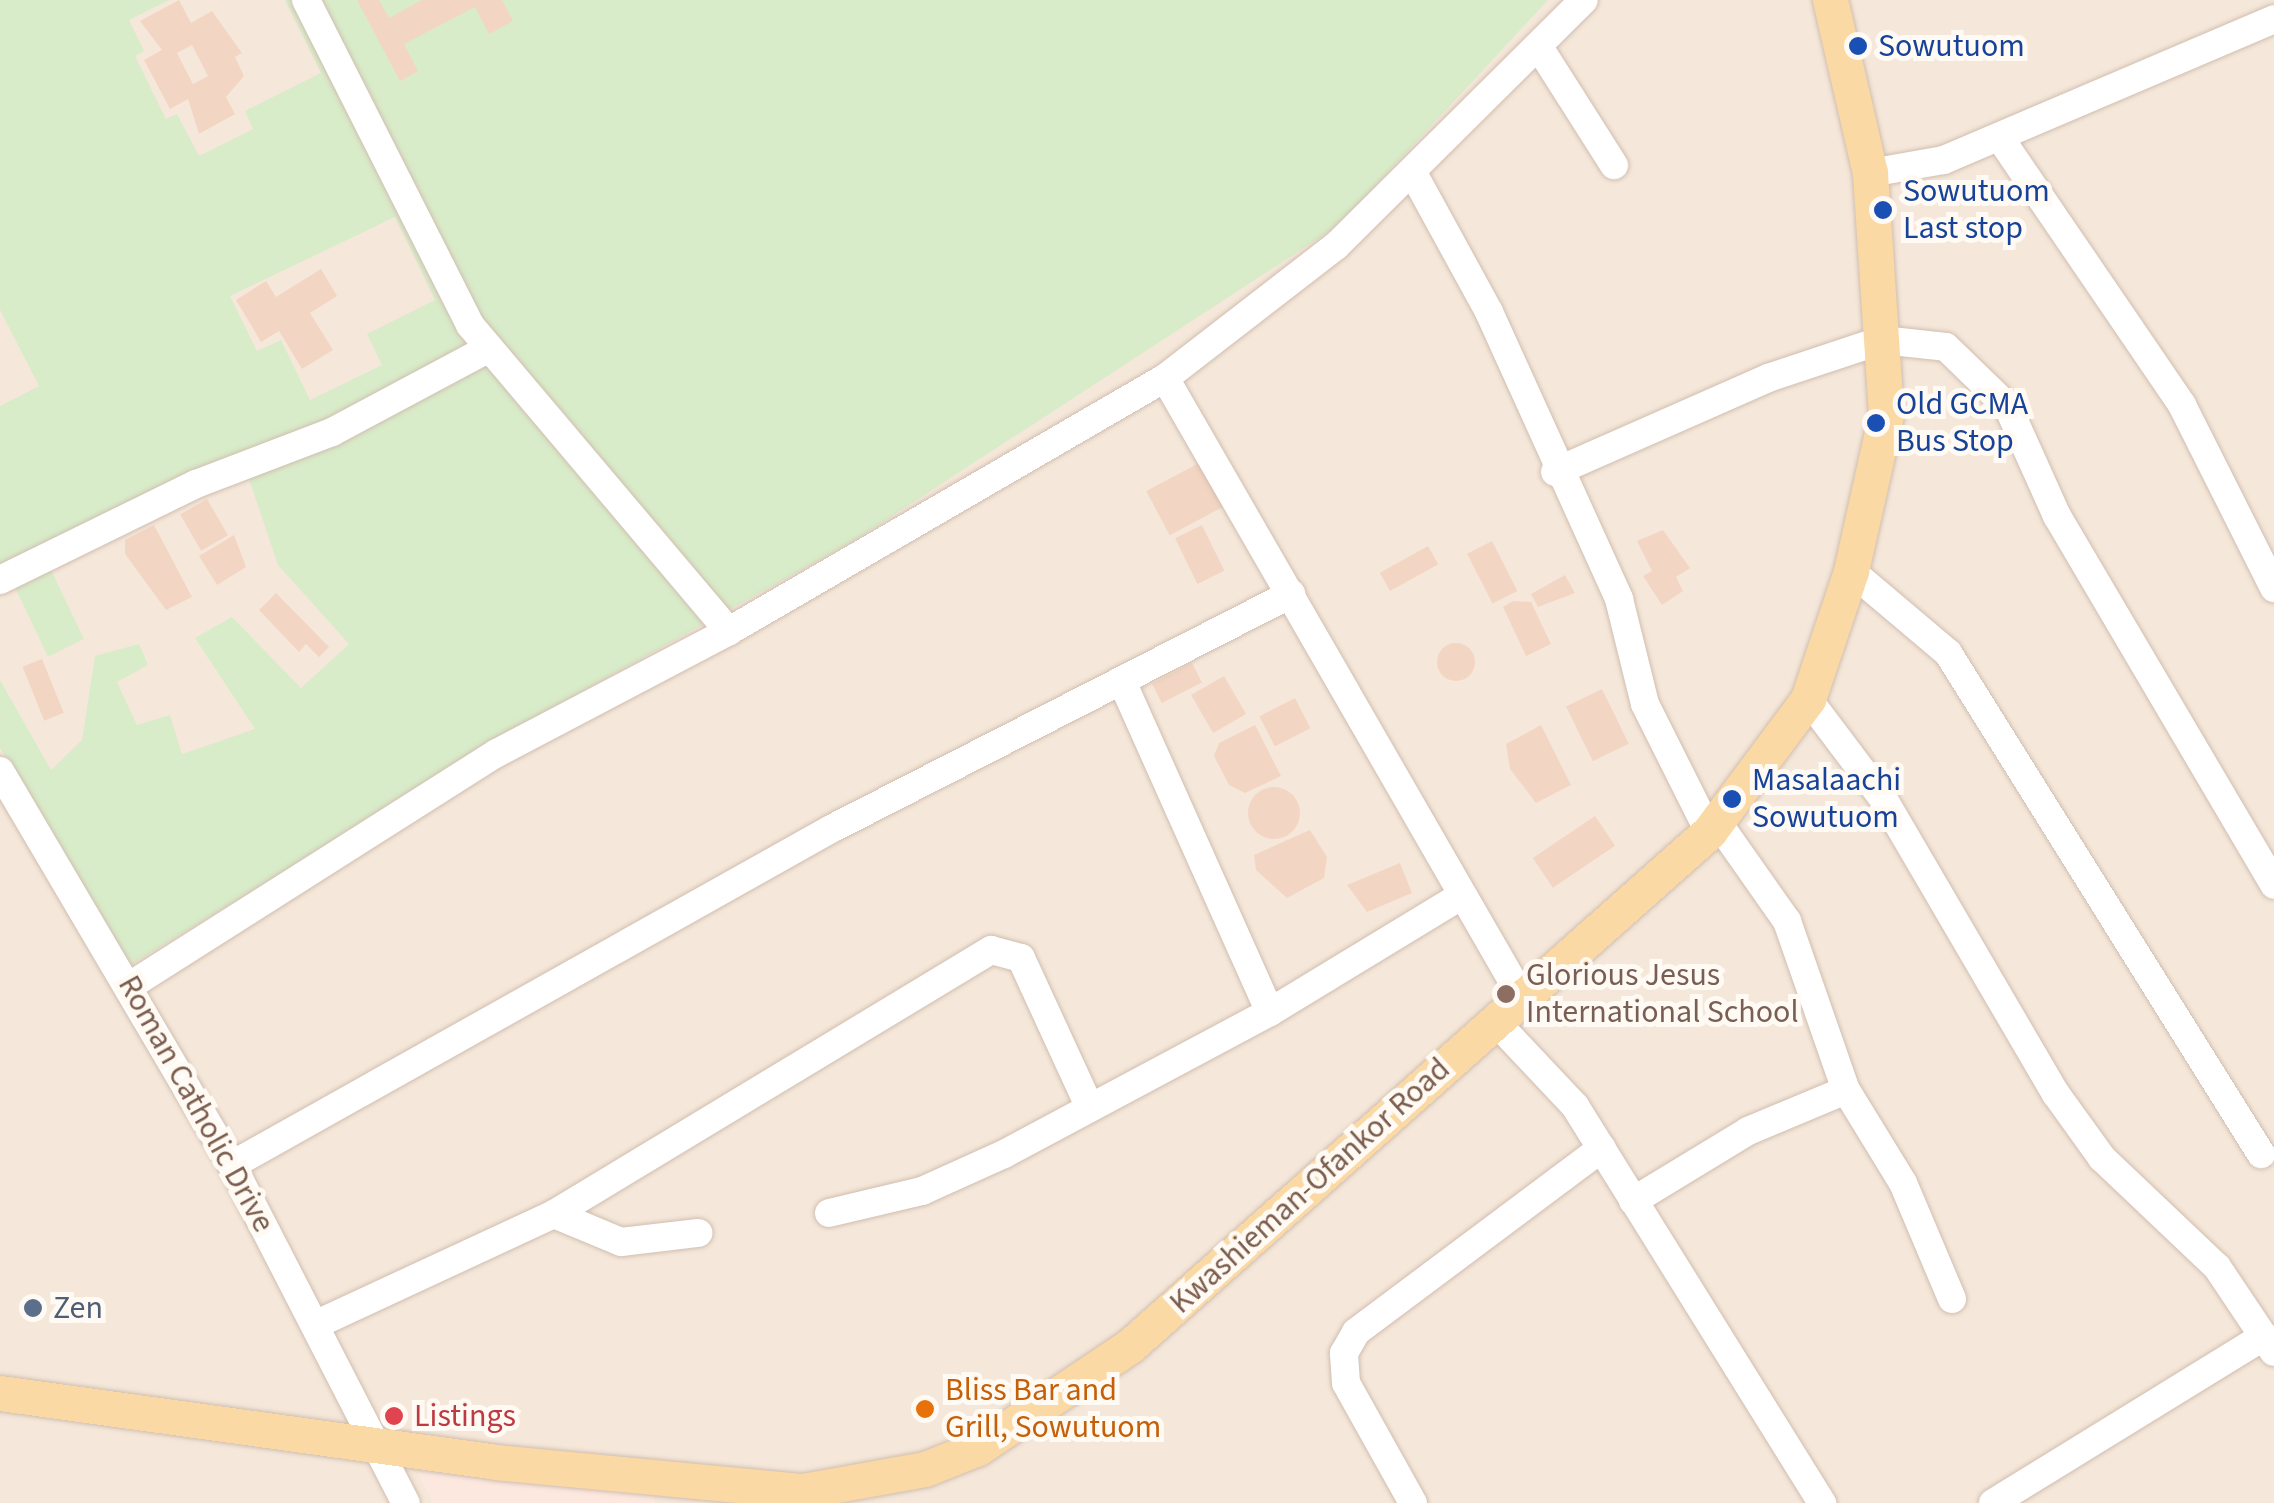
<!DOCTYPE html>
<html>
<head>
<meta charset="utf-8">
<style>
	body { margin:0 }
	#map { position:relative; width:2274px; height:1503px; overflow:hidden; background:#fdf6ec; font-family:"Source Sans 3",sans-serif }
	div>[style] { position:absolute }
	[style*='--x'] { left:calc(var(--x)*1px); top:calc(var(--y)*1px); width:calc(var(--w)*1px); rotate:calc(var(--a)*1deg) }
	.residential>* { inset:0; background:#f5e8da; transform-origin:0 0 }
	.commercial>* { inset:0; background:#fde8e0 }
	.green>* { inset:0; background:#d8ecc9 }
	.building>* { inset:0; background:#f3d5c3; transform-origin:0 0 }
	.round { border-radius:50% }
	.roads { filter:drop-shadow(0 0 2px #d1beb0) drop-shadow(0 0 2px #d1beb0) }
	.minor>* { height:28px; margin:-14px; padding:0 14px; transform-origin:14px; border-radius:14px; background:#fff }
	.major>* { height:35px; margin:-17.5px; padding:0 17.5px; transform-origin:17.5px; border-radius:17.5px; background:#fbd9a5 }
	.dots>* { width:28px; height:28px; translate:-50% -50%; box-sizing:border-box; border:5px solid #fffaf3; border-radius:50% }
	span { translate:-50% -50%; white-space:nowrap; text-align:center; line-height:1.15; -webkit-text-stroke:10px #fffaf3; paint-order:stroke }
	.transit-label { font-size:32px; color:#164399 }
	.left { translate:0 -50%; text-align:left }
	.education-label { font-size:32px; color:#785e54 }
	.street-label { font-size:32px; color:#7a5c4d }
	.service-label { font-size:32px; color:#4e5e75 }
	.food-label { font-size:32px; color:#c56008 }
	.health-label { font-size:32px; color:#be3a42 }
</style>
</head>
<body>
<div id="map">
	<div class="residential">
		<div style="left:0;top:0;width:2274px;height:1503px"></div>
	</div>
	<div class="commercial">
		<div style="clip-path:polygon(418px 1473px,653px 1495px,655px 1503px,433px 1503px)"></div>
	</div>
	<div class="green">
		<div style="clip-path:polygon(evenodd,0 0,169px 0,129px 20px,144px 51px,135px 56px,166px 119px,177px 114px,199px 156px,253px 129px,245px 111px,321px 73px,285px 0,1548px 0,1339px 225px,857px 539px,561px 703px,127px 967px,0 748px,0 680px,51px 770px,82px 740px,95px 656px,139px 644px,148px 665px,117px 682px,137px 725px,170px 715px,182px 754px,255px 729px,195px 638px,232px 617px,301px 688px,349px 644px,278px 565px,247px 473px,50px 568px,84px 639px,48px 657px,14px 585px,0 590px,0 406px,39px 386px,0 310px,0 0,395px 217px,435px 300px,367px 334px,382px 365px,310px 400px,281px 340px,257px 351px,230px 296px,395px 217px)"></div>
	</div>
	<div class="building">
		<div style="clip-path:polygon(evenodd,179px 0,191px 23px,212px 11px,242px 53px,235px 57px,244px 76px,226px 97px,235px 114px,199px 134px,188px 99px,170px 109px,144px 60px,162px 50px,140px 21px,179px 0,192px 45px,208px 76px,193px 84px,177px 53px,192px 45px)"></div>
		<div style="clip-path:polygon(357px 0,379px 0,389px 18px,422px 0,502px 0,513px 21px,489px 34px,475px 7px,404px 44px,418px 71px,400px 81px)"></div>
		<div style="clip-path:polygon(321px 269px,337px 296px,310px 313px,333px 350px,302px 369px,279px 331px,261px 342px,236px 300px,266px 281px,276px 297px)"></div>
		<div style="left:1201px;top:462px;width:50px;height:62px;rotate:62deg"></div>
		<div style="left:207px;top:499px;width:42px;height:31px;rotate:60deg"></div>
		<div style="clip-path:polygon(154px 525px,192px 597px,166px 610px,125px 554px,125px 540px)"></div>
		<div style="left:1202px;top:525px;width:51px;height:30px;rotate:64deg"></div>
		<div style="clip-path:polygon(1663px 530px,1690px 568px,1676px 577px,1683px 591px,1662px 605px,1643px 576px,1652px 571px,1637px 541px)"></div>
		<div style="clip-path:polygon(234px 535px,246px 567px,217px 585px,199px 556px)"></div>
		<div style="left:1492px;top:541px;width:56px;height:28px;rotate:63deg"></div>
		<div style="left:1428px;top:546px;width:21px;height:55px;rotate:61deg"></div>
		<div style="clip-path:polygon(1565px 575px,1575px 593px,1538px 607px,1531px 594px)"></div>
		<div style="clip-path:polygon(276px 593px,329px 647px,319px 657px,306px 644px,299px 652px,259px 610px)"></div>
		<div style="clip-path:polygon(1513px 601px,1531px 602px,1551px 644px,1526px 656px,1503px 607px)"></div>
		<div class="round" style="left:1437px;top:643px;width:38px;height:38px"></div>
		<div style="left:42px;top:659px;width:58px;height:21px;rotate:68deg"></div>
		<div style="left:1192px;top:663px;width:22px;height:45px;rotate:63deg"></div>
		<div style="left:1224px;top:676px;width:44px;height:38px;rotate:60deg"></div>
		<div style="left:1602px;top:689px;width:61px;height:40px;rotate:64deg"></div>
		<div style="left:1295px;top:698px;width:34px;height:40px;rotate:63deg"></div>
		<div style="clip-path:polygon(1255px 725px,1281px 776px,1245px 793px,1229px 785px,1214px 756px,1219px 743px)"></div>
		<div style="clip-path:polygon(1541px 725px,1571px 785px,1536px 803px,1510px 769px,1506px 744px)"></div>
		<div class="round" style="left:1248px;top:787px;width:52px;height:52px"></div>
		<div style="left:1595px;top:816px;width:36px;height:75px;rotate:56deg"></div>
		<div style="clip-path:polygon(1310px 830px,1327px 857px,1324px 878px,1287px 898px,1256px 870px,1254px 855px)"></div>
		<div style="clip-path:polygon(1400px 863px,1412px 893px,1367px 912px,1347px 885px)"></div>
	</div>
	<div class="roads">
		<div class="minor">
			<div style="--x:306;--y:0;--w:364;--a:63.2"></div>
			<div style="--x:470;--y:325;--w:401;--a:49.8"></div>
			<div style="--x:1539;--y:47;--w:140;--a:57.6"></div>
			<div style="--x:2000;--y:138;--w:323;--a:55.7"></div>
			<div style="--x:2182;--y:405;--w:205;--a:63.3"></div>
			<div style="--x:1413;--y:173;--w:158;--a:61.3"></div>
			<div style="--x:1489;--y:312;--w:315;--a:65.6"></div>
			<div style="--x:1619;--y:599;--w:108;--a:76.1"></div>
			<div style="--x:1645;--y:704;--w:143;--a:63.4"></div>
			<div style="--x:1870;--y:173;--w:75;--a:-10"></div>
			<div style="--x:1944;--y:160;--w:359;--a:-23.1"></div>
			<div style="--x:1165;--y:378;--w:711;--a:60.05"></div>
			<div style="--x:1555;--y:472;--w:233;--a:-23.8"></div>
			<div style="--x:1768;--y:378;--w:120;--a:-18.4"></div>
			<div style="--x:1882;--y:340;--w:64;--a:6.2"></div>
			<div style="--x:1946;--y:347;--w:86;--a:44.1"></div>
			<div style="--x:2008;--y:407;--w:120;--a:65.8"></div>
			<div style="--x:2057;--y:516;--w:428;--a:59.5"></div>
			<div style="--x:1851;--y:571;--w:127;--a:40.2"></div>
			<div style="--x:1948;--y:653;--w:591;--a:58"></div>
			<div style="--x:0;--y:580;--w:218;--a:-26.1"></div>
			<div style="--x:196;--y:484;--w:146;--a:-20.9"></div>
			<div style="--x:332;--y:432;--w:178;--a:-28.1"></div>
			<div style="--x:1124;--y:686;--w:357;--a:65.9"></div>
			<div style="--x:1808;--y:699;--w:126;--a:53"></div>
			<div style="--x:1884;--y:800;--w:341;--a:59.7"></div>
			<div style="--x:2056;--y:1094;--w:79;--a:54.3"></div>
			<div style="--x:2102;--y:1158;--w:158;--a:43.5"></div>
			<div style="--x:2217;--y:1267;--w:102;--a:56.2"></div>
			<div style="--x:0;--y:771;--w:457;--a:59.5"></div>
			<div style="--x:232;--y:1165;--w:380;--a:62.8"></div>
			<div style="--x:1718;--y:823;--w:120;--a:54.9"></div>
			<div style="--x:1787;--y:921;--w:179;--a:70.8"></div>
			<div style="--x:1846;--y:1090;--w:109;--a:58.5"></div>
			<div style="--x:1903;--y:1183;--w:126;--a:67.1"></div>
			<div style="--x:131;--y:985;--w:433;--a:-32.4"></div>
			<div style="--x:497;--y:753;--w:262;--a:-27.7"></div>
			<div style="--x:729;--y:631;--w:504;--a:-30.13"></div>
			<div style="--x:1165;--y:378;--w:216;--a:-37.7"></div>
			<div style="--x:1336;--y:246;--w:349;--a:-44.8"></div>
			<div style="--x:1494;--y:1020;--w:118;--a:46.7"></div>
			<div style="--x:1575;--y:1106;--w:468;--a:58.1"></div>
			<div style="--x:232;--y:1165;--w:687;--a:-29.29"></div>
			<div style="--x:831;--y:829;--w:517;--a:-27.06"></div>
			<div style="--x:1633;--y:1201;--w:135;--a:-31.3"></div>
			<div style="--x:1748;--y:1131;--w:106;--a:-22.7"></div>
			<div style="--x:829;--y:1213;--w:96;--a:-13.3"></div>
			<div style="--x:922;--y:1191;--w:90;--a:-24.3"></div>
			<div style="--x:1004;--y:1154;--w:302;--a:-28.1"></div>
			<div style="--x:1270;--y:1012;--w:223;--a:-31.3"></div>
			<div style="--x:554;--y:1214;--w:73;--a:22.7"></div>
			<div style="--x:621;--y:1242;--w:78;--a:-6.7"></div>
			<div style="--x:317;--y:1324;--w:261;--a:-24.9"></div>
			<div style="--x:554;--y:1214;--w:511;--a:-31.14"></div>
			<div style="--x:991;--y:950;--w:31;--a:15"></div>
			<div style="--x:1021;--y:958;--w:165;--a:65.3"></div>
			<div style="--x:1413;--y:1503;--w:137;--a:-119.2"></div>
			<div style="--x:1346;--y:1383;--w:30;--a:-94"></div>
			<div style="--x:1344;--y:1353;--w:24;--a:-60"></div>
			<div style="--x:1356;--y:1332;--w:307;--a:-36.8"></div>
			<div style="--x:1993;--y:1503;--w:318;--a:-31.6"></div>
		</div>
		<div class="major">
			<div style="--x:0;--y:1393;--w:500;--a:7.9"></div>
			<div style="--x:495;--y:1462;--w:309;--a:5.4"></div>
			<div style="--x:803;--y:1491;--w:124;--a:-10.2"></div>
			<div style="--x:925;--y:1469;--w:57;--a:-21.6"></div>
			<div style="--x:978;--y:1448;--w:184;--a:-33.9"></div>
			<div style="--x:1131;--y:1345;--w:773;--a:-41.59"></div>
			<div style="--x:1709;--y:832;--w:166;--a:-53.3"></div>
			<div style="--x:1808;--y:699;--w:135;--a:-71.4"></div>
			<div style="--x:1851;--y:571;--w:161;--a:-77.4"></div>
			<div style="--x:1886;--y:414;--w:242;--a:-93.8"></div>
			<div style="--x:1870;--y:173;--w:178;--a:-103"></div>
		</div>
	</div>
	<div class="dots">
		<div style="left:1858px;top:46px;background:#1a4fb4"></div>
		<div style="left:1883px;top:210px;background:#1a4fb4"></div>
		<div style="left:1876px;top:423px;background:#1a4fb4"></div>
		<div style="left:1732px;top:799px;background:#1a4fb4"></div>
		<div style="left:1506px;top:994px;background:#8d6e63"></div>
		<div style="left:33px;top:1308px;background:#5c6f8a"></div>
		<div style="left:925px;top:1409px;background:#e8710a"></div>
		<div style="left:394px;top:1416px;background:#e0444e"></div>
	</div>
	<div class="transit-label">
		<span class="left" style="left:1878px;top:46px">Sowutuom</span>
		<span class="left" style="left:1903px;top:210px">Sowutuom<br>Last stop</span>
		<span class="left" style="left:1896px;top:423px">Old GCMA<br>Bus Stop</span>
		<span class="left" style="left:1752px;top:799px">Masalaachi<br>Sowutuom</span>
	</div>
	<div class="education-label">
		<span class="left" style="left:1526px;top:994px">Glorious Jesus<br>International School</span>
	</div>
	<div class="street-label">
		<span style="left:196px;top:1104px;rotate:61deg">Roman Catholic Drive</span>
		<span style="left:1310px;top:1186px;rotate:-42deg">Kwashieman-Ofankor Road</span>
	</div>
	<div class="service-label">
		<span class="left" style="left:53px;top:1308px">Zen</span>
	</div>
	<div class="food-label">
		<span class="left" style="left:945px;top:1409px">Bliss Bar and<br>Grill, Sowutuom</span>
	</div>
	<div class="health-label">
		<span class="left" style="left:414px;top:1416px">Listings</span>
	</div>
</div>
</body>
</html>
